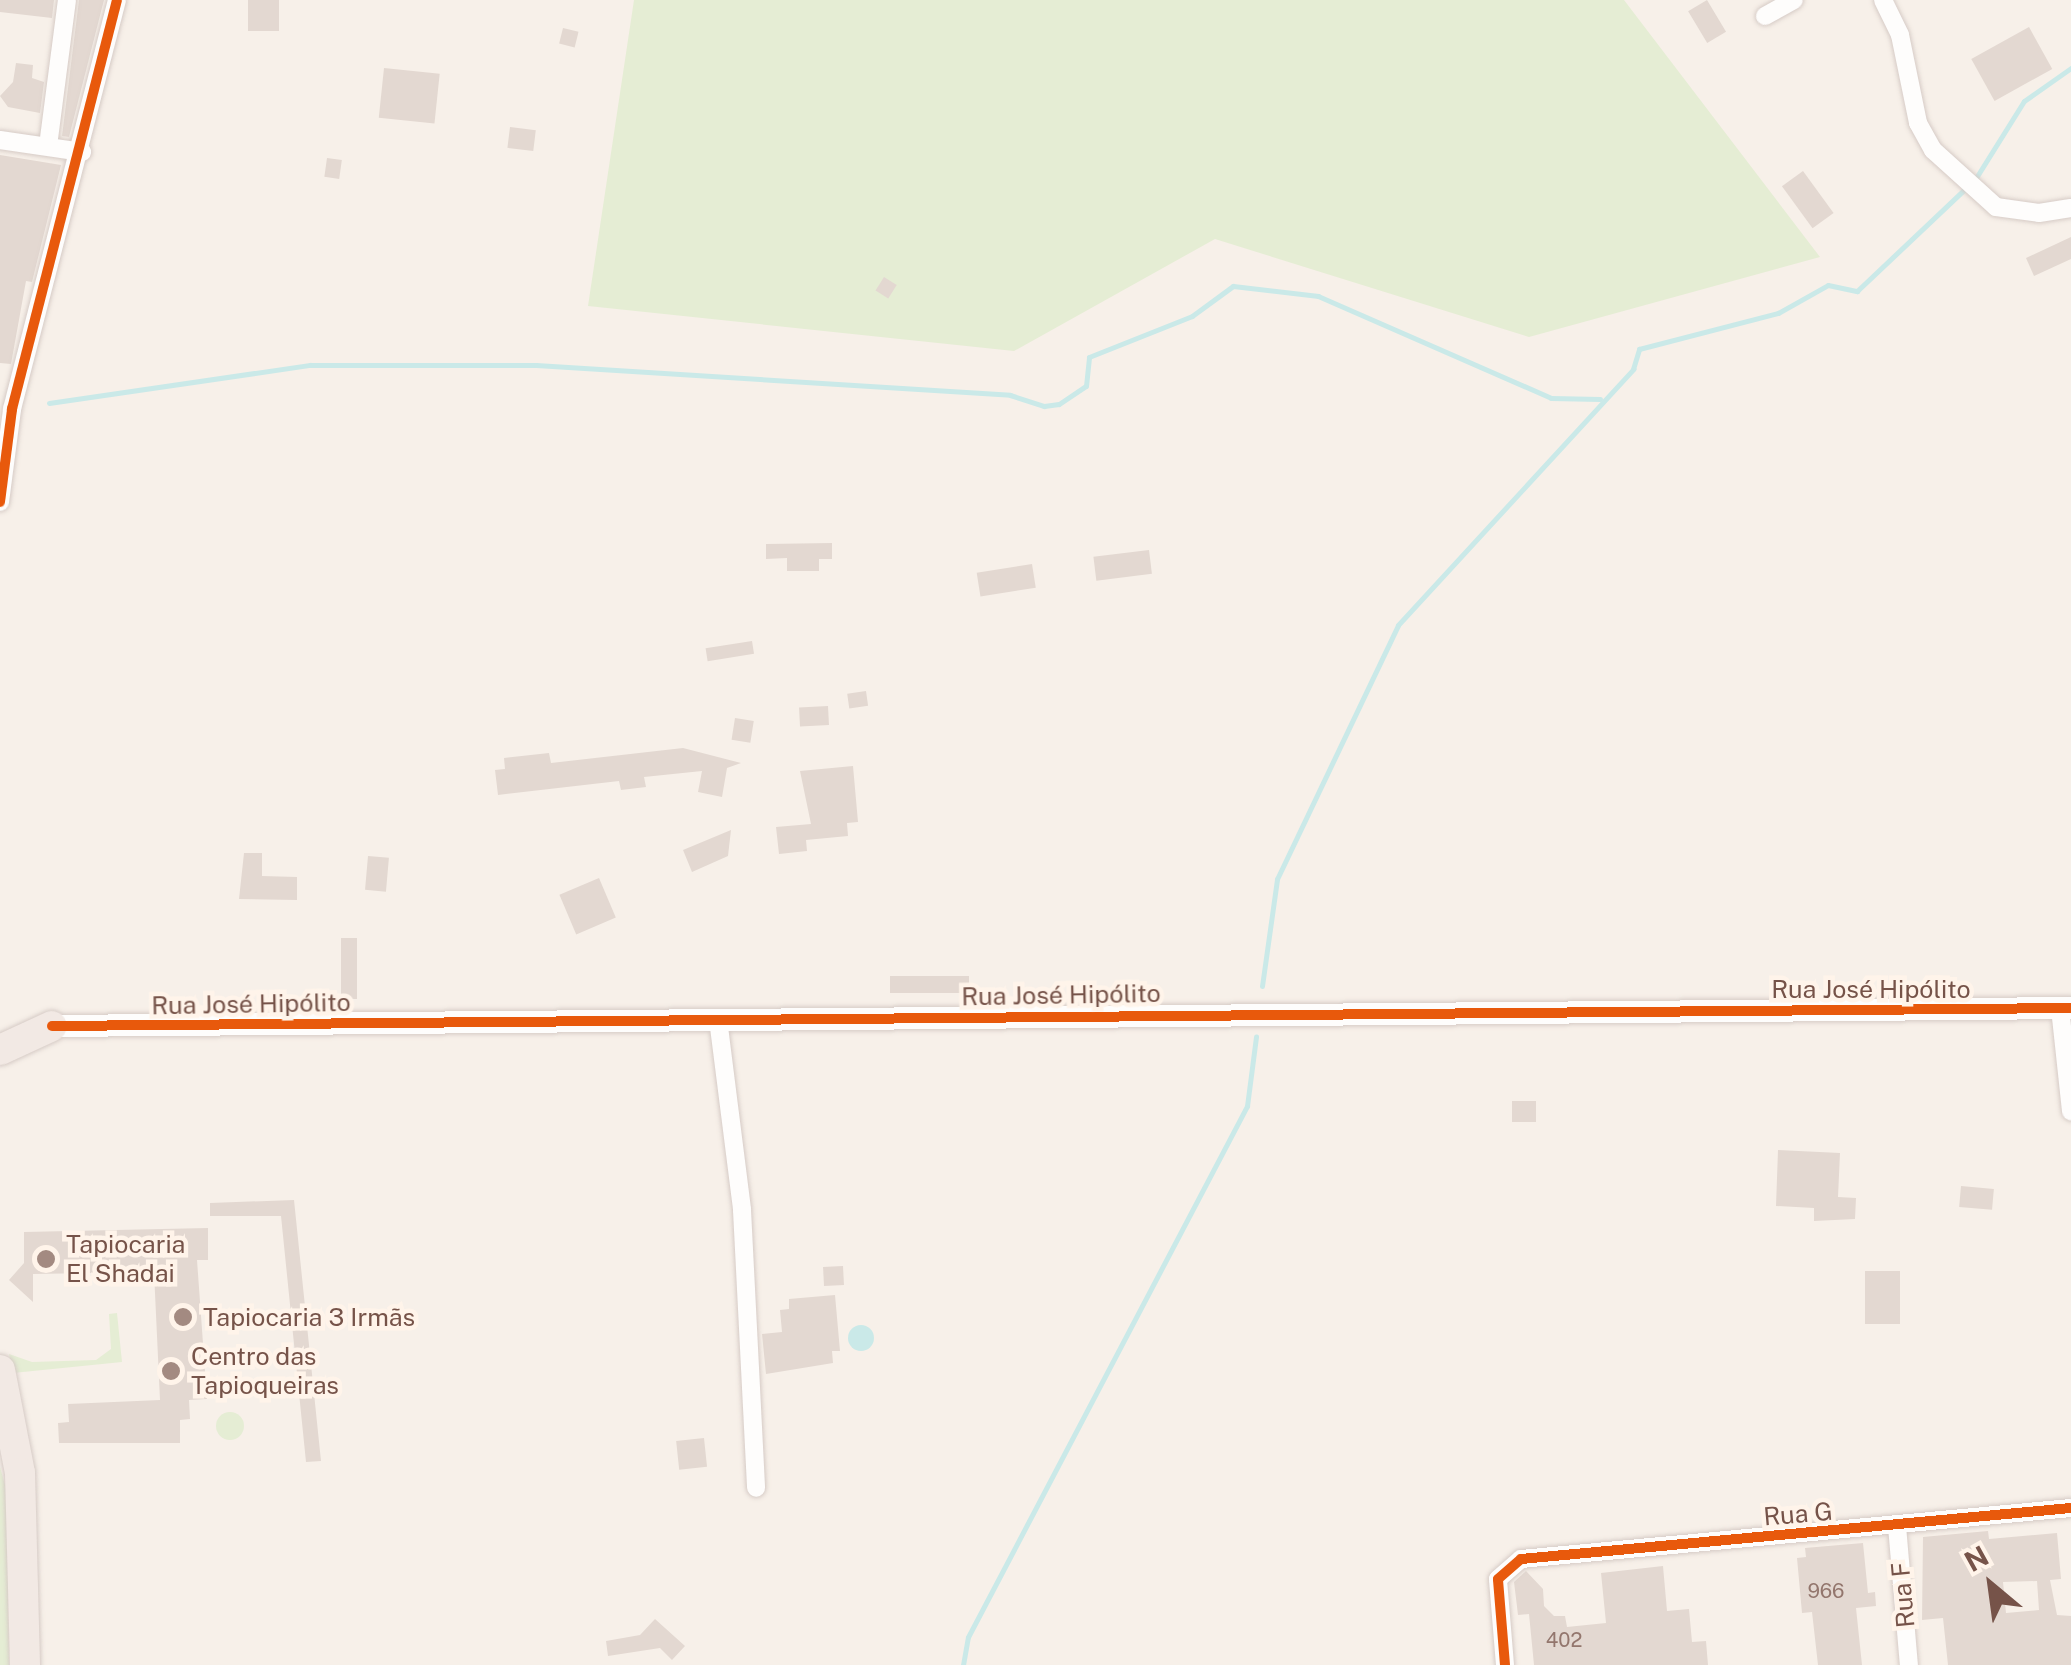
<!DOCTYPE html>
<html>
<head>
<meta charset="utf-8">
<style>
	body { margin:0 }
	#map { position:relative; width:2071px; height:1665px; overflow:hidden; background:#f7f0e9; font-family:"Public Sans",sans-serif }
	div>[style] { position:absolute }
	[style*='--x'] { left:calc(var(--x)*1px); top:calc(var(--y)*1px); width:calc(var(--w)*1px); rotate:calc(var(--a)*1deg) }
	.green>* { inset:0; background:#e5edd4 }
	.round { border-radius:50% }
	.water>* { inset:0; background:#cae9e8 }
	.stream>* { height:5px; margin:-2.5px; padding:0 2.5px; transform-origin:2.5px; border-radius:2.5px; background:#cae9e8 }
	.building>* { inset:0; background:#e3d8d1; transform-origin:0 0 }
	.roads { filter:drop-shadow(0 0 2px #d6cbc6) drop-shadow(0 0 2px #d6cbc6) }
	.minor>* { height:18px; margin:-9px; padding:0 9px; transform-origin:9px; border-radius:9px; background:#fefdfc }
	.tertiary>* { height:22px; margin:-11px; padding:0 11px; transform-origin:11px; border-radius:11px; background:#fefdfc }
	.trunk>* { height:30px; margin:-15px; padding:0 15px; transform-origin:15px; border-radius:15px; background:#f2e9e4 }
	.cycleway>* { height:10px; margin:-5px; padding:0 5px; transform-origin:5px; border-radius:5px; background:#e8590c }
	.dots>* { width:28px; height:28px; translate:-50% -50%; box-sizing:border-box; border:5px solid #fff4ea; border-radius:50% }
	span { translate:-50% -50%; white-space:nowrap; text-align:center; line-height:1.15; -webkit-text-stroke:9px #fff4ea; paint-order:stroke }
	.number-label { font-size:20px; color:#93766d }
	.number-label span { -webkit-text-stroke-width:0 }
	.street-label { font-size:25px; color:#765349 }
	.poi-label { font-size:25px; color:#765349 }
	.left { translate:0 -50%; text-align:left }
	.north { position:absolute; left:1941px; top:1535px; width:100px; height:100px; -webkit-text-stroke:8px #fff4ea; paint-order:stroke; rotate:331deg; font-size:28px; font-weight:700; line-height:40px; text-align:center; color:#765349 }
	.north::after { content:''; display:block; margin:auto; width:35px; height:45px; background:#765349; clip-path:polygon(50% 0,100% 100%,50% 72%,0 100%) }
</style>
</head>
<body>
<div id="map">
	<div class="green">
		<div style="clip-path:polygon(634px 0,1624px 0,1820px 257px,1529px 337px,1215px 239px,1014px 351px,588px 306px)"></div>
		<div style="clip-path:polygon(117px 1313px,122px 1362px,13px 1373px,9px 1354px,32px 1362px,96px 1360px,111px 1349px,109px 1314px)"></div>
		<div class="round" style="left:216px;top:1412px;width:28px;height:28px"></div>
		<div style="clip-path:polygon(0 1467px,7px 1492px,9px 1665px,0 1665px)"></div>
	</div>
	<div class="water">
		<div class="round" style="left:848px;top:1325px;width:26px;height:26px"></div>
	</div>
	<div class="stream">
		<div style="--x:1974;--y:181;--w:94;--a:-58"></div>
		<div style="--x:2024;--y:101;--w:57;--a:-35.1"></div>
		<div style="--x:49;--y:403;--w:264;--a:-8.3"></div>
		<div style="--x:310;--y:365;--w:226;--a:0"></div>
		<div style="--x:536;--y:365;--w:475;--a:3.6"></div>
		<div style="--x:1010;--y:395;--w:36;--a:18"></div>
		<div style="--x:1044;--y:406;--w:15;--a:-8"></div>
		<div style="--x:1059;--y:404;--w:32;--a:-34"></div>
		<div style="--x:1086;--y:386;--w:29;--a:-84"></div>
		<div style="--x:1089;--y:357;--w:111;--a:-21.7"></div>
		<div style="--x:1192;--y:316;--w:51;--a:-36.2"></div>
		<div style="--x:1233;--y:286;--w:86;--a:6.7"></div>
		<div style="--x:1318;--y:296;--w:254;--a:23.6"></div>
		<div style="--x:1551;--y:398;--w:49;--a:1.2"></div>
		<div style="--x:1262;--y:986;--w:108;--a:-82"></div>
		<div style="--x:1277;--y:879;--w:281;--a:-64.5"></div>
		<div style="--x:1398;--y:625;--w:348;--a:-47.4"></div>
		<div style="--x:1633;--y:369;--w:21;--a:-73"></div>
		<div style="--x:1639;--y:349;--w:144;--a:-14.5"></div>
		<div style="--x:1778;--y:313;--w:57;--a:-29.2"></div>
		<div style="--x:1828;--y:285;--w:30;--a:12"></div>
		<div style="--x:1857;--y:291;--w:150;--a:-43.4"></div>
		<div style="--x:963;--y:1665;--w:28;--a:-80"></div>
		<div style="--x:968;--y:1637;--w:600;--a:-62.28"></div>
		<div style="--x:1247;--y:1106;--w:70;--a:-82.6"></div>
	</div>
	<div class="building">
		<div style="clip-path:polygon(0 0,54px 0,52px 18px,0 12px)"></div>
		<div style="clip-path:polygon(79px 0,104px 0,69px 137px,62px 136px)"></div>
		<div style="left:248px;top:0;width:31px;height:31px"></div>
		<div style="left:1707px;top:0;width:37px;height:22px;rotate:59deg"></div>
		<div style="left:2029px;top:27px;width:48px;height:66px;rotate:61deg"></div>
		<div style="left:563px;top:28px;width:16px;height:16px;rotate:14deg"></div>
		<div style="clip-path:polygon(16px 63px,33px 65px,32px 78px,44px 82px,40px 113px,8px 107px,0 96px,13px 82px)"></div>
		<div style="left:384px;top:68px;width:56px;height:50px;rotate:6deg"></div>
		<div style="left:510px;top:127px;width:26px;height:21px;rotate:7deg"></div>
		<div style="clip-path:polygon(0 155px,61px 165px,32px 282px,26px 281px,11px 364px,0 363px)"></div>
		<div style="left:327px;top:158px;width:15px;height:19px;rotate:8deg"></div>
		<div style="left:1803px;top:171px;width:52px;height:26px;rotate:54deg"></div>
		<div style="clip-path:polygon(2071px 237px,2071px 259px,2034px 276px,2026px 258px)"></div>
		<div style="left:884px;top:277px;width:15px;height:16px;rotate:32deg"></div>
		<div style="clip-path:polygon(832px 543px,832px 559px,819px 559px,819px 571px,787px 571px,787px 558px,766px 559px,766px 544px)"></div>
		<div style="left:1149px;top:550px;width:24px;height:56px;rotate:83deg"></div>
		<div style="left:1032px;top:564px;width:24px;height:56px;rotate:81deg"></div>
		<div style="left:752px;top:641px;width:13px;height:47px;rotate:81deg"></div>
		<div style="left:866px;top:691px;width:15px;height:19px;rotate:82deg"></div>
		<div style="left:828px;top:706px;width:19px;height:29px;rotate:87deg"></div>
		<div style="left:735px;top:718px;width:19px;height:22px;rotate:9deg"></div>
		<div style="clip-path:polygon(683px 748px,741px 763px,727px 768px,722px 797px,698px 792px,702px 771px,644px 777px,646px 787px,621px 790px,619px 781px,498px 795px,495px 770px,505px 769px,504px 758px,549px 753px,551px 763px)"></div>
		<div style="clip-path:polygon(853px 766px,858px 822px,847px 823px,848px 836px,806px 840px,807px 851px,779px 854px,776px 827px,811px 824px,800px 771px)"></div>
		<div style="clip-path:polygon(731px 830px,728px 856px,692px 872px,683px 850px)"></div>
		<div style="clip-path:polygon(244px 853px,262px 853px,262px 876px,297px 877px,297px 900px,239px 899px)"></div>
		<div style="left:368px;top:856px;width:21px;height:34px;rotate:5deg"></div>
		<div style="left:599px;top:878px;width:43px;height:43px;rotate:67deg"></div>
		<div style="left:341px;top:938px;width:16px;height:61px"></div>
		<div style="left:969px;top:976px;width:17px;height:79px;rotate:90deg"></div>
		<div style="left:1512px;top:1101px;width:24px;height:21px"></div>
		<div style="clip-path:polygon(1778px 1150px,1840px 1153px,1838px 1197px,1856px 1198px,1855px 1219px,1814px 1221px,1814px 1208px,1776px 1206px)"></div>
		<div style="left:1961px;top:1186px;width:33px;height:21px;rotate:5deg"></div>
		<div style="clip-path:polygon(294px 1200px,321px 1461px,306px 1462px,281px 1216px,210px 1216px,210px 1203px)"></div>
		<div style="clip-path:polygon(208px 1228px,208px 1260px,197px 1260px,207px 1399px,189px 1400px,190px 1419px,180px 1420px,180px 1443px,59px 1443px,58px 1423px,69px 1422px,68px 1404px,160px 1400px,154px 1272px,33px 1274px,33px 1302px,9px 1280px,24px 1263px,24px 1232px)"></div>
		<div style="left:843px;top:1266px;width:19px;height:20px;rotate:87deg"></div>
		<div style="left:1865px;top:1271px;width:35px;height:53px"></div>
		<div style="clip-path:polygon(835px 1295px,840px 1351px,832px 1351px,833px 1363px,766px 1374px,762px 1334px,782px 1332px,780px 1310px,789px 1309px,789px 1299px)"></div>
		<div style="left:704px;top:1438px;width:29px;height:28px;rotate:84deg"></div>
		<div style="clip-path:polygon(evenodd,1988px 1531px,1989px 1539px,2057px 1533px,2061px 1579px,2050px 1580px,2057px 1615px,2071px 1616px,2071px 1665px,1948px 1665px,1943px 1618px,1922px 1620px,1923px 1537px,1988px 1531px,2037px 1581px,2039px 1610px,2006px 1613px,2003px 1582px,2037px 1581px)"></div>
		<div style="clip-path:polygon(1863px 1543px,1868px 1593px,1875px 1592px,1876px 1606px,1856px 1608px,1862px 1665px,1818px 1665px,1812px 1612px,1802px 1613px,1797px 1558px,1806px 1557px,1805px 1548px)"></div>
		<div style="clip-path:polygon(1663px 1566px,1667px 1611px,1689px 1609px,1692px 1642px,1706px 1641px,1708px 1665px,1534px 1665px,1529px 1614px,1518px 1615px,1514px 1582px,1526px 1571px,1543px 1589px,1544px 1606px,1554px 1616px,1565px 1616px,1567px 1627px,1606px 1623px,1601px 1573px)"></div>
		<div style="clip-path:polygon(655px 1619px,685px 1646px,672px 1660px,660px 1648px,608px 1656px,606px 1641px,640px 1635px)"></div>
	</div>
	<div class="roads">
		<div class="minor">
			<div style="--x:1883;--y:0;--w:39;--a:64"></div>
			<div style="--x:1900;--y:35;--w:90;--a:78.4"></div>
			<div style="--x:1918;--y:123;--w:31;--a:61"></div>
			<div style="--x:1933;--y:150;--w:85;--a:42.1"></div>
			<div style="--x:1996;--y:207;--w:43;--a:7.9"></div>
			<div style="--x:2039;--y:213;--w:32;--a:-9"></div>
			<div style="--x:1765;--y:16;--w:33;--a:-29"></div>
			<div style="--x:0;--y:140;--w:83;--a:8.3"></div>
			<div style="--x:48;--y:146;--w:147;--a:-82.6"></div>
			<div style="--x:0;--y:502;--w:94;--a:-82.6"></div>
			<div style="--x:12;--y:409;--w:422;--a:-75.6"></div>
			<div style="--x:2060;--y:1008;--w:104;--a:83.9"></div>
			<div style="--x:718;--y:1019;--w:193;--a:82.8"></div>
			<div style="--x:742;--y:1210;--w:278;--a:87.1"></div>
			<div style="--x:1897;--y:1526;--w:140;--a:85.1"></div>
			<div style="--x:1505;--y:1665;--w:86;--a:-94.7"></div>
			<div style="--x:1498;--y:1579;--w:30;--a:-41"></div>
			<div style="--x:1521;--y:1559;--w:552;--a:-5.3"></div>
		</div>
		<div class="tertiary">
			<div style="--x:52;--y:1026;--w:2019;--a:-0.51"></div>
		</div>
		<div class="trunk">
			<div style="--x:0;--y:1050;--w:57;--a:-24.8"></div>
			<div style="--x:0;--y:1370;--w:105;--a:79"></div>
			<div style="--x:20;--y:1473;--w:192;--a:88.5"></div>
		</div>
	</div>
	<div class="cycleway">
		<div style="--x:0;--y:502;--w:94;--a:-82.6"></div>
		<div style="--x:12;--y:409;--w:422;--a:-75.6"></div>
		<div style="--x:52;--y:1026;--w:2019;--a:-0.51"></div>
		<div style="--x:1505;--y:1665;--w:86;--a:-94.7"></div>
		<div style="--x:1498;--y:1579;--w:30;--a:-41"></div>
		<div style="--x:1521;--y:1559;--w:552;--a:-5.3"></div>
	</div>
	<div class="dots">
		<div style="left:46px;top:1259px;background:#a38a81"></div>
		<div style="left:183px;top:1317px;background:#a38a81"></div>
		<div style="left:171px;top:1371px;background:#a38a81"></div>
	</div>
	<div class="number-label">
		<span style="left:1826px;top:1591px">966</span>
		<span style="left:1564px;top:1640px">402</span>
	</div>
	<div class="street-label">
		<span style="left:1871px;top:989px">Rua José Hipólito</span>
		<span style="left:1061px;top:995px;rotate:-1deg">Rua José Hipólito</span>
		<span style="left:251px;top:1004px;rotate:-1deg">Rua José Hipólito</span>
		<span style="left:1798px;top:1514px;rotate:-5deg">Rua G</span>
		<span style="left:1903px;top:1595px;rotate:-95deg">Rua F</span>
	</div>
	<div class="poi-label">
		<span class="left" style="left:66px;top:1259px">Tapiocaria<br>El Shadai</span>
		<span class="left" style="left:203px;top:1317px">Tapiocaria 3 Irmãs</span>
		<span class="left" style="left:191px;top:1371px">Centro das<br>Tapioqueiras</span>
	</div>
	<div class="north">N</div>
</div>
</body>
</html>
